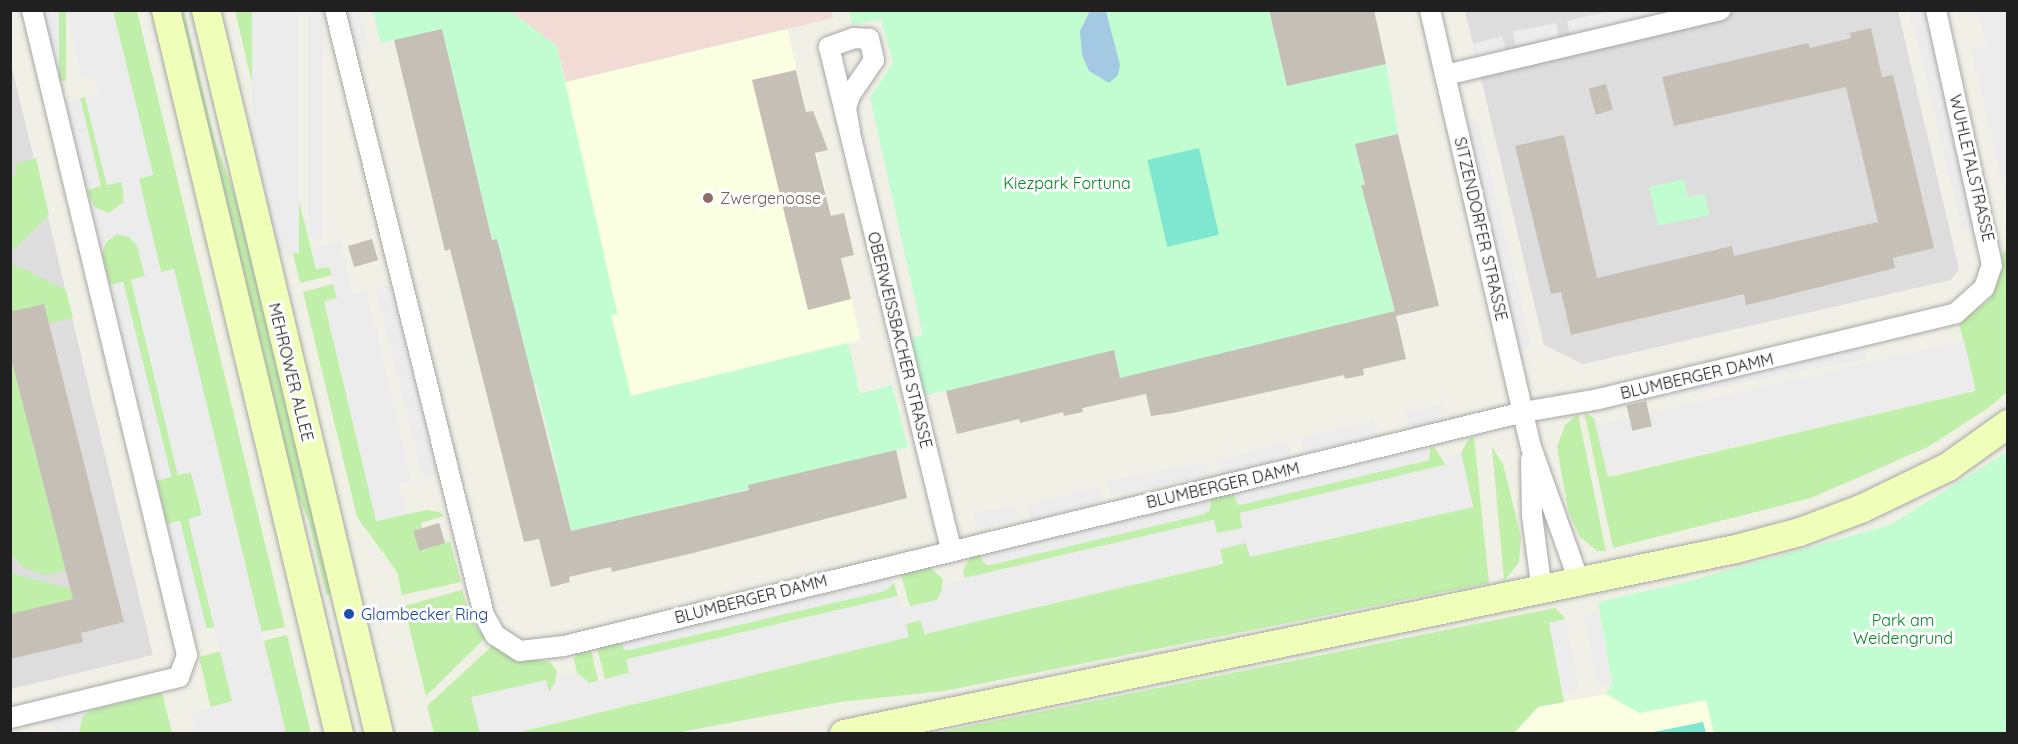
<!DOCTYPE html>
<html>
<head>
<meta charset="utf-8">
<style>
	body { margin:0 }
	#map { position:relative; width:2018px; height:744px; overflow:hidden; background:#f1f0e6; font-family:Quicksand,sans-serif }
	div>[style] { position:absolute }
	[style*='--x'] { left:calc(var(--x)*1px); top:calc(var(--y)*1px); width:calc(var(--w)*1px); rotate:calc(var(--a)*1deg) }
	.residential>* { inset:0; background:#dedddd }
	.commercial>* { inset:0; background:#f3dbd5 }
	.education>* { inset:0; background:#faffe2 }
	.grass>* { inset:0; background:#c0efa9; transform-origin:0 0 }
	.park>* { inset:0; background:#c1fdd0 }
	.pitch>* { inset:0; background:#7fe6cf; transform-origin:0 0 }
	.parking>* { inset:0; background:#ececec; transform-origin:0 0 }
	.water>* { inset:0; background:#a4c9e2 }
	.building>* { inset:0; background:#c6bfb5; transform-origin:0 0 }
	.roads { filter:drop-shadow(0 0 2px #a7a7a7) drop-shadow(0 0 2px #a7a7a7) }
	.minor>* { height:20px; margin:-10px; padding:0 10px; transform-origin:10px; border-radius:10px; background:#fff }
	.secondary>* { height:28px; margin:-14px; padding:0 14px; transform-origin:14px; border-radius:14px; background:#effeb8 }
	.dots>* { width:16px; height:16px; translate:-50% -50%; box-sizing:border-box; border:3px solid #fff; border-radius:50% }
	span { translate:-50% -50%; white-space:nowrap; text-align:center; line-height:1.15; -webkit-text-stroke:6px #fff; paint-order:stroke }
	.street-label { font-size:16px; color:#202020 }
	.park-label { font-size:16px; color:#048925 }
	.education-label { font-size:16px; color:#785e54 }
	.left { translate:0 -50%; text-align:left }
	.transit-label { font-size:16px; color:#164399 }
	.frame { position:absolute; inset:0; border:12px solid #202020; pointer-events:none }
</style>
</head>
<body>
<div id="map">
	<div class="residential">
		<div style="clip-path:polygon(1465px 11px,1898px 11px,1959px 269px,1951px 280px,1583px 364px,1544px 345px)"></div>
		<div style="clip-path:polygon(10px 59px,153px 655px,11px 689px,10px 689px)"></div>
	</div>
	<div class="commercial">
		<div style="clip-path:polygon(831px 10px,833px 18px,566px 82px,557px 46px,510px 11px)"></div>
	</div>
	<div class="education">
		<div style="clip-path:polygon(787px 29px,861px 340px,631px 396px,611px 315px,617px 313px,562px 83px)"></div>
		<div style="clip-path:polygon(1606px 694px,1639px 713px,1706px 700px,1714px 733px,1514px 734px,1538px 707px)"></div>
	</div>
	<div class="grass">
		<div style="left:59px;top:11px;width:7px;height:70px"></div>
		<div style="clip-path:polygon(113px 11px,137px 11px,285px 627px,261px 632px,174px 270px,161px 272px,138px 178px,153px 174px)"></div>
		<div style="clip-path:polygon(175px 11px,184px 11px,215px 141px,243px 218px,334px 593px,326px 595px,309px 522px,286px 466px)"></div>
		<div style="clip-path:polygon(235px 11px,252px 11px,316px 269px,330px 267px,332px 275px,300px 283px)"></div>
		<div style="clip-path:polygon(85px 97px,107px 185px,122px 181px,124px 202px,109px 213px,94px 207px,87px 190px,101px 186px,80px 98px)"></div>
		<div style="clip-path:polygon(36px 158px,49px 215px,11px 252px,11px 176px,17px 174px,15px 164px)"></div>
		<div style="clip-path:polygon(117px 234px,129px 237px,137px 245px,145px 276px,131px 280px,178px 475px,191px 472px,202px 515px,189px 519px,215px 627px,206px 629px,180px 521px,167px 524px,157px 480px,170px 477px,123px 282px,110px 285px,102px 253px,106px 242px)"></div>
		<div style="clip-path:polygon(2007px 250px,2007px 392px,1988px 408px,1928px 447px,1811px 498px,1613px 548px,1584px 412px,1594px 418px,1609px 477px,1975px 391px,1959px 323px,1989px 300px,1998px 281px,2003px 252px)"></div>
		<div style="clip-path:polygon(11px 263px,66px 290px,73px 318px,49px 323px,44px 304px,11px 312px)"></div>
		<div style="clip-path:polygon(333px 284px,337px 298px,324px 302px,377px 521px,426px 510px,439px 512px,444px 516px,421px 523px,422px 528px,414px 531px,420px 551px,450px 541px,461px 582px,402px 595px,397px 572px,357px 517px,303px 292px)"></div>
		<div style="clip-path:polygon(10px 354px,66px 570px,45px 575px,23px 567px,11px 555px)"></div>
		<div style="clip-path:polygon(1578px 414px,1606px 551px,1597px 551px,1580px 537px,1569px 513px,1562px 477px,1557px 447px,1565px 425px)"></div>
		<div style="clip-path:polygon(1469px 438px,1474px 438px,1489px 583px,944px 691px,840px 702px,676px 733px,512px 734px,908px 637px,906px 624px,921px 620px,925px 633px,1223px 564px,1220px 549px,1246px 543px,1250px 556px,1473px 507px,1461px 453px)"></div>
		<div style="clip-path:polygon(1434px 447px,1446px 465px,1240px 513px,1243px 528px,1217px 534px,1213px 520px,965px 578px,963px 571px,972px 553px,978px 552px,986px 565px,990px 565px,1204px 514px,1211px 505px,1210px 497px,1234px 492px,1239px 505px,1429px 460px,1430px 448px)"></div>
		<div style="clip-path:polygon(1492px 447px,1503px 464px,1521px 537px,1519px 562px,1504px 581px)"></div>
		<div style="clip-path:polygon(928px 566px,943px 579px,941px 595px,937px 600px,910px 607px,900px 571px)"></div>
		<div style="clip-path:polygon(10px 573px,71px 589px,73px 599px,10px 615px)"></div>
		<div style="clip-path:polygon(894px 583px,898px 596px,627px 659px,629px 673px,605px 679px,596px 644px,621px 638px,624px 650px,629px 650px,885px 591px)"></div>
		<div style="clip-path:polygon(462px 590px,472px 621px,485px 638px,426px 696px,404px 606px)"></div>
		<div style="clip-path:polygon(1555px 608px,1566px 619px,1549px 623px,1564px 702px,1538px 707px,1514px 733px,930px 734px)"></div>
		<div style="clip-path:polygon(287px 635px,310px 729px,310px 733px,286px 733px,263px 641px)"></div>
		<div style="clip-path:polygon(493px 645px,515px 658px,550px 662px,557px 671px,554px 688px,549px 692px,546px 681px,472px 697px,480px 733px,434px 733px,427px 706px)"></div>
		<div style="clip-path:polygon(590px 645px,598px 681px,589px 683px,577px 673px,574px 659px,577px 652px)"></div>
		<div style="clip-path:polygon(221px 651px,233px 702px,213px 718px,199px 657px)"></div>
		<div style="clip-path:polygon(162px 693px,172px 733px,79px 733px,82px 717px,88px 711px)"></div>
	</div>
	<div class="park">
		<div style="clip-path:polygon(510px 11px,557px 46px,617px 313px,611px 316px,631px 396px,848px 343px,860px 394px,892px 385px,908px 447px,707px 500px,687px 509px,686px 504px,571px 531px,561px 489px,557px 490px,553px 470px,557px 469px,536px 385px,532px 385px,497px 239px,492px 240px,442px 29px,381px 43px,373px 12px)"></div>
		<div style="clip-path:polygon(849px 11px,1269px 11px,1287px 86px,1386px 64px,1398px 134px,1355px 145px,1366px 184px,1361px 186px,1395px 311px,1249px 351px,1247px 347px,1121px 381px,1114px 351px,923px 396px,909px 339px,923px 335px,870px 98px,893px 62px,881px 20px,852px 24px)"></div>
		<div style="clip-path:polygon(1684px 179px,1688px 197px,1705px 194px,1709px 215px,1658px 226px,1649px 187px)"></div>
		<div style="clip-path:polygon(2007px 452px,2007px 733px,1714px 733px,1706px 700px,1639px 713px,1606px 694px,1612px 683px,1598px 602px,1689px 581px,1890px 525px)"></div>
	</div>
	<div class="pitch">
		<div style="left:1199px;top:148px;width:89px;height:53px;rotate:77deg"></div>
		<div style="clip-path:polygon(1703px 722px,1706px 733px,1649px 733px)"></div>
	</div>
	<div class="parking">
		<div style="clip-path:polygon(1670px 10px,1670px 13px,1570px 35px,1567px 21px,1611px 11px)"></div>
		<div style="left:44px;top:11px;width:15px;height:73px"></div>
		<div style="clip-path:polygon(66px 11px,113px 11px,153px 175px,139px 179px,161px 272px,174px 269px,286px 733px,195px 733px,190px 713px,232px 701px,188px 519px,202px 515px,191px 472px,178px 475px,131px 280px,145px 276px,137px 245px,129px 237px,117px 234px,106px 242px,102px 253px,90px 201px,100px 212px,109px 213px,121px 206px,125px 198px,122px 182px,107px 185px,85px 97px,98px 94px,94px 76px,81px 78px)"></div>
		<div style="left:252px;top:11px;width:47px;height:242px"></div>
		<div style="left:308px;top:11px;width:15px;height:228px"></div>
		<div style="clip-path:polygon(346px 11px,359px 11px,368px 45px,355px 49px)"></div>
		<div style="clip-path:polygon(1909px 11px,1926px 11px,1976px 227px,1962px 230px)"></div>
		<div style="clip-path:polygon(1978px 11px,2007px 11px,2007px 205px,1971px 50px,1986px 46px)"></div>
		<div style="left:1556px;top:23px;width:15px;height:44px;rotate:79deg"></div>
		<div style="left:1502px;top:36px;width:16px;height:30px;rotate:75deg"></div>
		<div style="left:80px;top:98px;width:90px;height:15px;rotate:77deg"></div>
		<div style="clip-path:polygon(1477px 117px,1532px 347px,1520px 350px,1463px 121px)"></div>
		<div style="clip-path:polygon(340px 241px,352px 294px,367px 291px,412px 481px,399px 484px,407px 514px,376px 521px,324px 301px,337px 298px,329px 266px,316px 269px,311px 248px)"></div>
		<div style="left:123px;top:282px;width:201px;height:13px;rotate:76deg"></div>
		<div style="left:390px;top:285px;width:196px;height:15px;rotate:76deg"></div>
		<div style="left:1964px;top:340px;width:52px;height:378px;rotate:77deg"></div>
		<div style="left:1864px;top:343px;width:16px;height:200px;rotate:79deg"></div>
		<div style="left:1441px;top:404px;width:16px;height:36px;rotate:76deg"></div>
		<div style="left:1373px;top:420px;width:16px;height:75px;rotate:76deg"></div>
		<div style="left:1289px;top:441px;width:16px;height:75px;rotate:75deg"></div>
		<div style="clip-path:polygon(1430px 448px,1429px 460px,1239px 505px,1236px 501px,1234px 492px)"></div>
		<div style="clip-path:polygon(1461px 453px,1473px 507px,1250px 557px,1246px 543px,1220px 549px,1223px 563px,925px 634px,920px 620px,906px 624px,909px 637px,512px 733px,480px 733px,471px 697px,546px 680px,549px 692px,558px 677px,577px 673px,589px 683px,598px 681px,629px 673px,626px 660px,898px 596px,901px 608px,937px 600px,944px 585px,965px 578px,1214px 520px,1217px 533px,1242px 528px,1240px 513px,1445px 465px,1443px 458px)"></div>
		<div style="left:1207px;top:461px;width:15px;height:102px;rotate:79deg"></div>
		<div style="left:1099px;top:486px;width:16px;height:75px;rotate:75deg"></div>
		<div style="clip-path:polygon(1210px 497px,1210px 510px,1204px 514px,990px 565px,983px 562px,978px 552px)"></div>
		<div style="left:1017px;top:505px;width:15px;height:45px;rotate:79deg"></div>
		<div style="left:180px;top:521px;width:111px;height:13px;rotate:76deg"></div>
		<div style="clip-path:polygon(891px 573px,894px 583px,885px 591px,629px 650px,624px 650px,621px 638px)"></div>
		<div style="left:1598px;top:612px;width:72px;height:15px;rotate:79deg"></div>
		<div style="left:1566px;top:619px;width:72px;height:17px;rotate:79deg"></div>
		<div style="clip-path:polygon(93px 709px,82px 717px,79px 733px,61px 733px,46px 721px)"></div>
	</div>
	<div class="water">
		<div style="clip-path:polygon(1090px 11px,1106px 11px,1120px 65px,1118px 75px,1109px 83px,1089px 71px,1082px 55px,1080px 31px)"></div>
	</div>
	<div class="building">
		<div style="clip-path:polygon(1269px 10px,1374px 10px,1386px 64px,1287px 86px)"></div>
		<div style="clip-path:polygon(1871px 28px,1882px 77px,1893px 75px,1934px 248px,1893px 258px,1895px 268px,1768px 300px,1746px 305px,1744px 294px,1571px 335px,1561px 292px,1551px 294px,1515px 146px,1564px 135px,1597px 278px,1732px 246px,1734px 256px,1878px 222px,1846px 87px,1674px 126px,1662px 77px,1808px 43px,1810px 48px,1851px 38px,1850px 33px)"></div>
		<div style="clip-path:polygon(442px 29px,492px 240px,497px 239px,571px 531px,749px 490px,748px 485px,896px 450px,907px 498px,693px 553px,612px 572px,611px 567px,569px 577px,570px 582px,551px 587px,539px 539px,524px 542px,450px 249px,445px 251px,394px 40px)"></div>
		<div style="clip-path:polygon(796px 70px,806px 112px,813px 111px,828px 150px,815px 153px,831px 216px,844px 213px,854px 255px,841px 258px,851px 299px,808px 310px,752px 80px)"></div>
		<div style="left:1606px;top:84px;width:27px;height:18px;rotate:75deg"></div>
		<div style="clip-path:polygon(1398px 134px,1439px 306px,1396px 316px,1406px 359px,1363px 369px,1364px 375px,1345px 379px,1344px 375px,1173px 413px,1151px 416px,1146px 394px,1082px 408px,1083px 412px,1064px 416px,1063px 412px,1020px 423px,1019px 419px,957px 434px,946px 391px,1114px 350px,1120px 378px,1395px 311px,1361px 185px,1365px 185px,1355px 144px)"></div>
		<div style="left:372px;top:239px;width:22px;height:25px;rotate:74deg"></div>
		<div style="clip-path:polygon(44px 304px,124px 622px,81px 633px,83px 642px,10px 659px,10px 614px,73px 599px,10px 354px,10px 312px)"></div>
		<div style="left:1646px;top:401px;width:26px;height:20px;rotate:77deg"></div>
		<div style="left:439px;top:523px;width:21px;height:27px;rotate:73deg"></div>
	</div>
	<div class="roads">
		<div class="minor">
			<div style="--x:335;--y:10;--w:623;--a:76.16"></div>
			<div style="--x:484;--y:615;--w:23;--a:61"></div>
			<div style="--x:495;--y:635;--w:30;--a:33"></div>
			<div style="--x:520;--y:651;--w:44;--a:-6.5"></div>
			<div style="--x:564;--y:646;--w:988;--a:-13.7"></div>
			<div style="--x:1524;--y:412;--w:76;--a:-9.8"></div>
			<div style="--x:1599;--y:399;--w:367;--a:-13.5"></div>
			<div style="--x:1956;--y:313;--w:38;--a:-42"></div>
			<div style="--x:1984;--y:288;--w:24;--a:-71"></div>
			<div style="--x:1992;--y:265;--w:261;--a:-102.4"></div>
			<div style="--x:1430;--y:10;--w:449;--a:77"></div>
			<div style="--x:1531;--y:447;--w:145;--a:70.3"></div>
			<div style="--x:1446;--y:75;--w:282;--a:-13.3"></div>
			<div style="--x:850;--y:131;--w:23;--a:-100"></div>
			<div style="--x:846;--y:108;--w:14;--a:-73"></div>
			<div style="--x:850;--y:95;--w:42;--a:-55.6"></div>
			<div style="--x:874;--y:60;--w:22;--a:-103"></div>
			<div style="--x:869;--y:39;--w:15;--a:-176"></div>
			<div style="--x:854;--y:38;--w:27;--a:160"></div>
			<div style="--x:829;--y:47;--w:517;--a:76.34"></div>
			<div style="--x:1531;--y:459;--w:56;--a:89"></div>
			<div style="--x:1532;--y:515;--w:78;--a:82.6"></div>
			<div style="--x:10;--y:718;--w:174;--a:-13.6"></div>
			<div style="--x:179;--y:677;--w:23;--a:-70"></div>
			<div style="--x:187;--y:655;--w:663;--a:-103.51"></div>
		</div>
		<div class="secondary">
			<div style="--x:166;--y:10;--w:744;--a:76.56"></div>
			<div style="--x:206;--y:10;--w:744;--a:76.56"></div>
			<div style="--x:844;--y:734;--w:911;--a:-11.72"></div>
			<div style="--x:1736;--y:549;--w:66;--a:-14.9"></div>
			<div style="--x:1800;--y:532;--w:65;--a:-20.7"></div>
			<div style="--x:1861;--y:509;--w:97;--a:-25.8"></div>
			<div style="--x:1948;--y:467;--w:74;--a:-35.6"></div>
		</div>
	</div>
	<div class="dots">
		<div style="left:708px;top:198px;background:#8d6e63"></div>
		<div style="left:349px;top:614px;background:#1a4fb4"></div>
	</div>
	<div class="street-label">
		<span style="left:1972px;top:168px;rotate:77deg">WUHLETALSTRASSE</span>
		<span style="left:1481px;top:229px;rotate:77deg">SITZENDORFER STRASSE</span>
		<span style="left:900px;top:340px;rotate:76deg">OBERWEISSBACHER STRASSE</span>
		<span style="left:291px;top:372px;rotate:76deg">MEHROWER ALLEE</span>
		<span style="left:1697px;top:376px;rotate:-13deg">BLUMBERGER DAMM</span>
		<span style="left:1223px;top:485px;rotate:-13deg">BLUMBERGER DAMM</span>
		<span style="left:751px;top:599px;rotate:-14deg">BLUMBERGER DAMM</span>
	</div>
	<div class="park-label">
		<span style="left:1067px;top:183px">Kiezpark Fortuna</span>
		<span style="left:1903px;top:629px">Park am<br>Weidengrund</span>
	</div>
	<div class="education-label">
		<span class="left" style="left:720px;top:198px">Zwergenoase</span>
	</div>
	<div class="transit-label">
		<span class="left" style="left:361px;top:614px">Glambecker Ring</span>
	</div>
	<div class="frame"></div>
</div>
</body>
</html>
